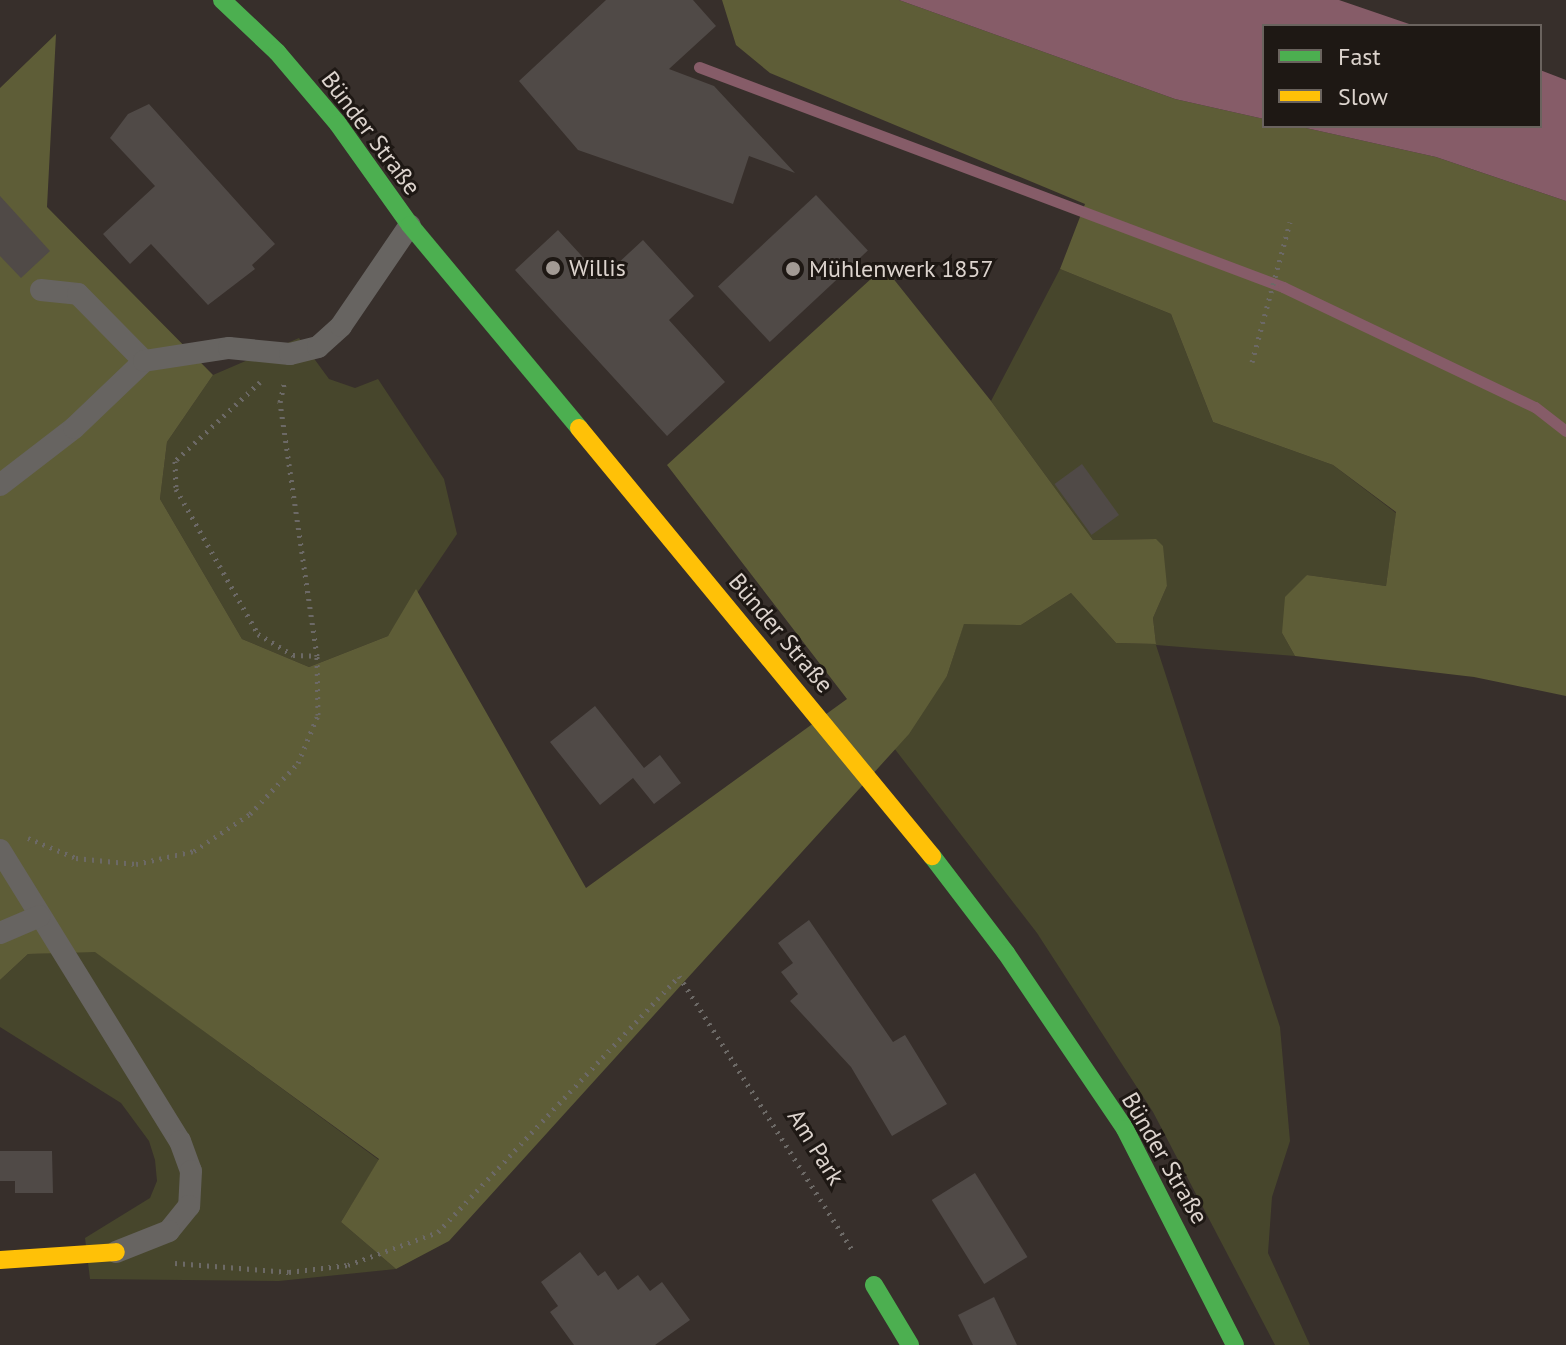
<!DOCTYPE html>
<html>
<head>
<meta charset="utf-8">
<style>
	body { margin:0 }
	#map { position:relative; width:1566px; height:1345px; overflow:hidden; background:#372f2b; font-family:"PT Sans",sans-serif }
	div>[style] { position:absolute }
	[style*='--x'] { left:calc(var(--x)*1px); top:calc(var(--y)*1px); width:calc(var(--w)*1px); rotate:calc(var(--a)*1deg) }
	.green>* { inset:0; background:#47462c }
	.forest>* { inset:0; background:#5e5d37 }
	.water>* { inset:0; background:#865c68 }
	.stream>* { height:11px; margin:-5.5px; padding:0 5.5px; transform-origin:5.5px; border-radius:5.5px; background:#865c68 }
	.building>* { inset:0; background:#504a47; transform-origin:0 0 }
	.path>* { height:5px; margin-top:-2.5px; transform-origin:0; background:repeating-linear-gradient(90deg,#6c6966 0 2px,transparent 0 8px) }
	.lane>* { height:22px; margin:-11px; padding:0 11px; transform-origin:11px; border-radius:11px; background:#676461 }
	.fast>* { height:18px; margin:-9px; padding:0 9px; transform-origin:9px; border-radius:9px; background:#4caf50 }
	.slow>* { height:18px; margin:-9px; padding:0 9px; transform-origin:9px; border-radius:9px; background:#ffc107 }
	.dots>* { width:22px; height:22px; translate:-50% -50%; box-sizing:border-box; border:4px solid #1e1814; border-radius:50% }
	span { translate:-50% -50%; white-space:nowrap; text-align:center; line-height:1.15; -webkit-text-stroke:6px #1e1814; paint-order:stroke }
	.street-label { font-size:24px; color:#dcd3cd }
	.poi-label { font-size:24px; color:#dcd3cd }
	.left { translate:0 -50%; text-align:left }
	.legend { position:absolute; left:1262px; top:24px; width:280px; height:104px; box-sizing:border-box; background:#1e1814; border:2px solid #6a635e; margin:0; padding:10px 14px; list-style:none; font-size:24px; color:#dcd3cd }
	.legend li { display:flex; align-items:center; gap:16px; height:40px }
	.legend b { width:40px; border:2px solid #6a635e }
</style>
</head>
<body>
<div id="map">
	<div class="green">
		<div style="clip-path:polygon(1060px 269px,1171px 314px,1213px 422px,1333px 465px,1396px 513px,1386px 586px,1307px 575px,1282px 633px,1295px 656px,1156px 645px,1280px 1027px,1290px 1141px,1272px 1197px,1268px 1253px,1310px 1345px,1275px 1345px,1153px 1112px,1037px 933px,894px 748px,947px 676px,964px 623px,1021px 625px,1071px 593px,1116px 643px,1156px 644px,1153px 618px,1167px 586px,1155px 539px,1093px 540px,991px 401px)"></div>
		<div style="clip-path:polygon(299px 338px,329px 379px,355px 388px,378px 379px,444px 479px,457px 534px,388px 636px,309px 667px,242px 639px,160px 499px,167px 442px,213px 375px)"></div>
		<div style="clip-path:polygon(95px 951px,379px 1160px,341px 1222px,396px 1269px,279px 1281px,90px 1279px,85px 1238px,150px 1198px,157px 1181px,155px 1160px,149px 1141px,121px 1103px,0 1027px,0 980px,28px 954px)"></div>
	</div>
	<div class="forest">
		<div style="clip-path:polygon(722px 0,899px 0,1175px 99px,1264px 119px,1264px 126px,1297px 126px,1436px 157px,1566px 201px,1566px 696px,1474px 677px,1295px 656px,1282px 633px,1285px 597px,1307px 575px,1386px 586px,1396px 512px,1333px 465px,1213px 422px,1171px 314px,1060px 269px,1085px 204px,770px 73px,736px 45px)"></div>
		<div style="clip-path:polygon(56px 34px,47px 207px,213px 375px,167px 442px,160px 499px,242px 639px,309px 667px,388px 636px,416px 589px,586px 888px,847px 699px,667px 465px,884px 267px,991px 401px,1093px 540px,1156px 539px,1163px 546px,1167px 586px,1153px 618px,1156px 644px,1116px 643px,1071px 593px,1021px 625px,964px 624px,947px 676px,909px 734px,449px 1241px,396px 1269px,341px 1222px,379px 1159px,95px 952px,28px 954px,0 980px,0 88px)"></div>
	</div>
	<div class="water">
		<div style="clip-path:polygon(899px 0,1339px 0,1415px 26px,1264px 26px,1264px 119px,1175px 99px)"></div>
		<div style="clip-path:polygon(1540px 70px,1566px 80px,1566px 201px,1436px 157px,1297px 126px,1540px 126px)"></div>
	</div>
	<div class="stream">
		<div style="--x:699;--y:67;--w:624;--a:20.64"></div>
		<div style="--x:1283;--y:287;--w:279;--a:25.5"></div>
		<div style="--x:1535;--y:407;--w:39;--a:38"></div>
	</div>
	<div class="building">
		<div style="clip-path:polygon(606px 0,693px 0,716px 26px,669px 69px,714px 86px,795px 173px,749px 156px,733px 204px,578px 150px,519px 81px)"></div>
		<div style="clip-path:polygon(149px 104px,275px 244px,252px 265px,255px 269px,208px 305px,151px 244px,130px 264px,103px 234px,155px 186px,110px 138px,128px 114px)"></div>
		<div style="left:816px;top:195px;width:76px;height:134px;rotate:47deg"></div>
		<div style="clip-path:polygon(0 196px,50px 251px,21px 278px,0 256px)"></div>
		<div style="clip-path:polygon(558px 230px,602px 278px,643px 240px,694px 296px,669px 320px,725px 382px,667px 436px,515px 270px)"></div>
		<div style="left:1082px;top:464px;width:63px;height:34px;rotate:54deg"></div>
		<div style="clip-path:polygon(595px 706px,644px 768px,660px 755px,681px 783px,654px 804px,633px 778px,600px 805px,550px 742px)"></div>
		<div style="clip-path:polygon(809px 920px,893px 1042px,905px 1035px,947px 1104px,892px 1136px,851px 1067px,790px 1001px,798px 994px,781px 972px,793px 963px,778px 943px)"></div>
		<div style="clip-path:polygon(0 1151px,52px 1151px,53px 1193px,15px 1193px,15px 1181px,0 1181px)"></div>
		<div style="left:975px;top:1173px;width:99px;height:51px;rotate:58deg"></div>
		<div style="clip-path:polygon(580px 1252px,598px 1276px,605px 1271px,618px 1290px,638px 1275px,650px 1291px,662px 1282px,690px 1320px,655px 1345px,574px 1345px,550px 1312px,558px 1306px,541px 1282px)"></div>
		<div style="clip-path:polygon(994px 1297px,1017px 1345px,973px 1345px,958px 1315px)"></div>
	</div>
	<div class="path">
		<div style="--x:1252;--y:362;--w:145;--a:-74.8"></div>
		<div style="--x:260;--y:382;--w:116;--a:137.1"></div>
		<div style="--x:175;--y:461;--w:28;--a:88"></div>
		<div style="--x:176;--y:489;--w:167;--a:60.5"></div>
		<div style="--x:258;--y:634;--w:41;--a:31"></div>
		<div style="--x:293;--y:655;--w:24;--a:2"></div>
		<div style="--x:28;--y:838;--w:52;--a:22.6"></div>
		<div style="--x:76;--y:858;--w:60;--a:5.7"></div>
		<div style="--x:136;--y:864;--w:59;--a:-12.6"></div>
		<div style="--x:194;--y:851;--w:67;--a:-33.5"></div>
		<div style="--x:250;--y:814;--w:70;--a:-46.7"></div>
		<div style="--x:298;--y:763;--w:52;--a:-67.4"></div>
		<div style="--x:318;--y:715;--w:59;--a:-91"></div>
		<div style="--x:317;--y:656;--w:257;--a:-98.3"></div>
		<div style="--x:280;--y:402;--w:22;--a:-77"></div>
		<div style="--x:175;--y:1263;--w:114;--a:4.5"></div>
		<div style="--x:289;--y:1272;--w:59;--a:-6.8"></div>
		<div style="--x:348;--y:1265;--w:96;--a:-20.1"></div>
		<div style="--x:438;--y:1232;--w:352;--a:-46.7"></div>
		<div style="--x:679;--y:976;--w:324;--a:57.7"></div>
	</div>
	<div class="lane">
		<div style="--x:41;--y:290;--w:37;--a:6"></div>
		<div style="--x:78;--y:294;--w:94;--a:45.4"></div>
		<div style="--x:0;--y:485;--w:93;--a:-37.6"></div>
		<div style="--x:74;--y:428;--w:97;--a:-43.7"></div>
		<div style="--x:144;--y:361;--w:86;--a:-8.7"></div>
		<div style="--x:229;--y:348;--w:61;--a:5.6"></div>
		<div style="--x:290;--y:354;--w:29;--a:-14"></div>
		<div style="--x:318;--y:347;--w:31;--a:-42"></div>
		<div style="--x:341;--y:326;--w:122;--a:-55.7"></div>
		<div style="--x:0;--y:850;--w:342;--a:58.3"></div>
		<div style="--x:180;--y:1141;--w:32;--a:70"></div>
		<div style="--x:191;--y:1171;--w:35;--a:93"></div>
		<div style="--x:189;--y:1206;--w:32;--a:129"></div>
		<div style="--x:169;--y:1231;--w:57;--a:158.4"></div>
		<div style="--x:0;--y:933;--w:43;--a:-23"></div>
	</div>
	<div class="fast">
		<div style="--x:222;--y:0;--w:76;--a:43.4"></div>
		<div style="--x:277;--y:52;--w:94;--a:49.7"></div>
		<div style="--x:338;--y:124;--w:124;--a:54.5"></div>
		<div style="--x:410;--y:225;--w:264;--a:50.2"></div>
		<div style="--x:932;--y:856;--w:122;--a:52.7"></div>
		<div style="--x:1006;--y:953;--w:212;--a:55.9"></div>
		<div style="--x:1125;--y:1129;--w:242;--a:63"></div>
		<div style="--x:874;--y:1285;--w:70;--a:59"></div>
	</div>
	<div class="slow">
		<div style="--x:579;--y:428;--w:555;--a:50.49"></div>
		<div style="--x:0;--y:1260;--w:116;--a:-3.9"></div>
	</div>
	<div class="dots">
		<div style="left:553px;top:268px;background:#a29a94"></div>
		<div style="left:793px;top:269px;background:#a29a94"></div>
	</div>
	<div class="street-label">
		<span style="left:371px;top:133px;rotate:53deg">Bünder Straße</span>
		<span style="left:781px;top:633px;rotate:50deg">Bünder Straße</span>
		<span style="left:816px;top:1147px;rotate:58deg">Am Park</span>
		<span style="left:1165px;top:1158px;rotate:60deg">Bünder Straße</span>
	</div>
	<div class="poi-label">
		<span class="left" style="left:569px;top:268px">Willis</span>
		<span class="left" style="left:809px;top:269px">Mühlenwerk 1857</span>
	</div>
	<ul class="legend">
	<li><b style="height:10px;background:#4caf50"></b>Fast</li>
	<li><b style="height:10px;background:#ffc107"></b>Slow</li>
	</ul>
</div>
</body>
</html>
